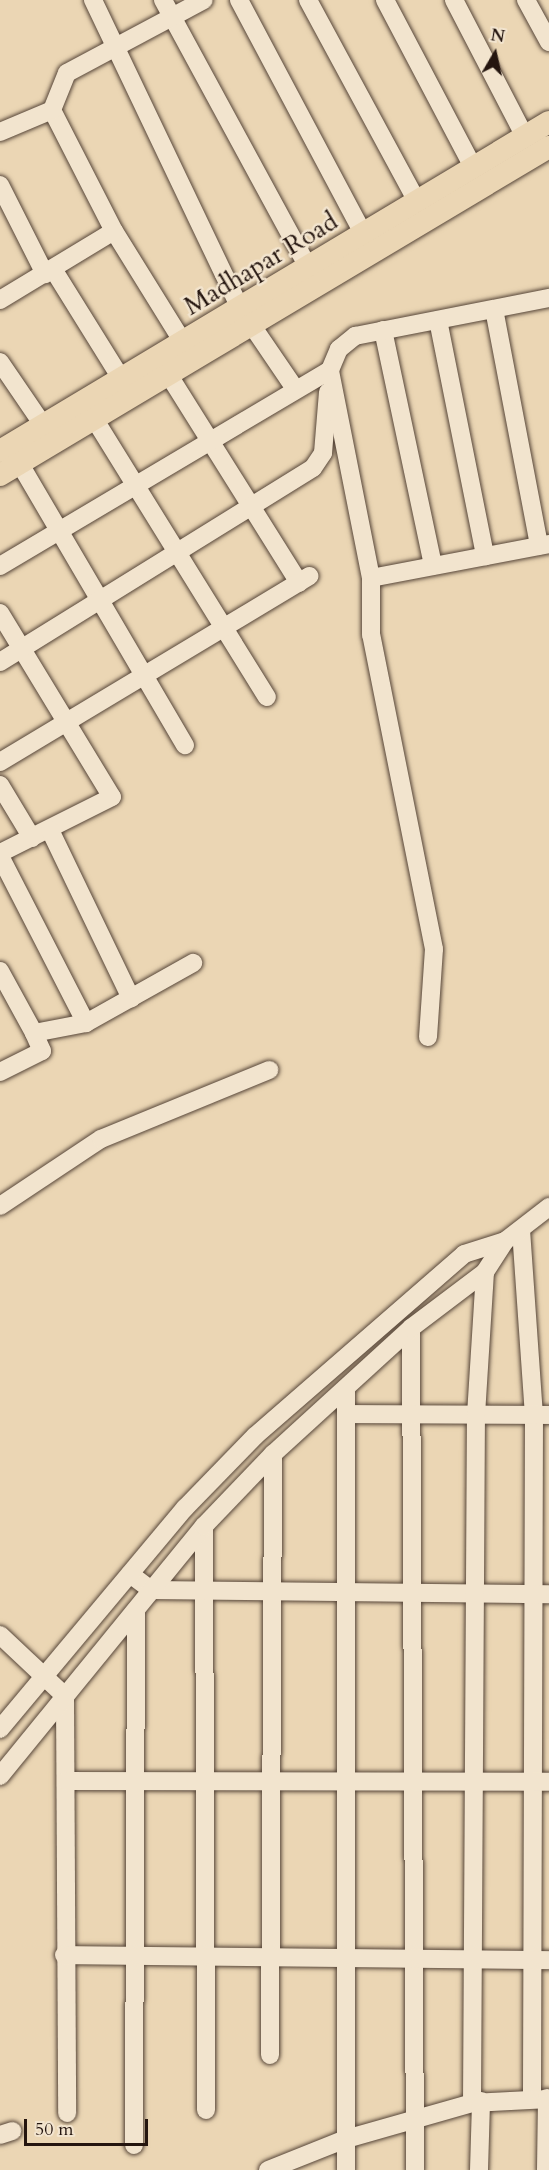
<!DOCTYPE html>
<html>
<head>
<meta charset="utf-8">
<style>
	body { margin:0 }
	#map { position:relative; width:549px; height:2170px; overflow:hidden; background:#ebd6b4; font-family:Cardo,serif }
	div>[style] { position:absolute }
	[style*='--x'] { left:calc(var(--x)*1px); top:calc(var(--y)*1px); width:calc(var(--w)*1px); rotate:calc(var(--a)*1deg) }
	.roads { filter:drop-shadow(0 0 2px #564538) drop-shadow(0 0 2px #564538) }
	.minor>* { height:18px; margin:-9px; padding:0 9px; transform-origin:9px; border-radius:9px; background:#f2e4ce }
	.major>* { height:22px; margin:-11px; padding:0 11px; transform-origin:11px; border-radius:11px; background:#ebd6b4 }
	span { translate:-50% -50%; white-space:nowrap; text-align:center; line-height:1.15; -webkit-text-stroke:5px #f2e4ce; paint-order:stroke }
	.street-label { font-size:26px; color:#24150f }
	.north { position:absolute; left:465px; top:24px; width:60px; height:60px; -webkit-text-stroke:4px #f2e4ce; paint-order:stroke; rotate:9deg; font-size:16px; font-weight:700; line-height:24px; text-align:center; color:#24150f }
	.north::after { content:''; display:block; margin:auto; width:21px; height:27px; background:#24150f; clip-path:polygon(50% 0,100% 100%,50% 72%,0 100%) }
	.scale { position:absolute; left:24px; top:2119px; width:124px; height:27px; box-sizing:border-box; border:3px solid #24150f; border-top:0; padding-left:8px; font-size:18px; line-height:21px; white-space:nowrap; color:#24150f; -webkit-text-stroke:4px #f2e4ce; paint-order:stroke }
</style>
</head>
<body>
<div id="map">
	<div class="roads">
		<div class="minor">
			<div style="--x:93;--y:0;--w:344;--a:64.5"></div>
			<div style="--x:163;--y:0;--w:306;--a:61.5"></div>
			<div style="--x:239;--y:0;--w:266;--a:62"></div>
			<div style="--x:308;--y:0;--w:230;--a:61.6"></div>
			<div style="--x:385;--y:0;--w:189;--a:62.2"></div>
			<div style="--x:454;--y:0;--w:154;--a:62.6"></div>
			<div style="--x:526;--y:0;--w:48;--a:61.3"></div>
			<div style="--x:52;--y:110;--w:136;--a:62.9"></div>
			<div style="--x:114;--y:231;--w:133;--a:58.2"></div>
			<div style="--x:0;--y:132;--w:56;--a:-22.9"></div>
			<div style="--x:52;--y:110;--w:40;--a:-68"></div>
			<div style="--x:67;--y:73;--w:155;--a:-28.1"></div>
			<div style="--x:0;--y:185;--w:100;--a:63.2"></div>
			<div style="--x:53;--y:269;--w:131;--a:58.1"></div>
			<div style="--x:0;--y:300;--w:133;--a:-31.2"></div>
			<div style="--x:494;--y:309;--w:241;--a:79.2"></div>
			<div style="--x:438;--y:320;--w:241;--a:78.7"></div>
			<div style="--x:253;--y:327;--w:73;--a:55.7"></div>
			<div style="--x:383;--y:330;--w:241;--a:78"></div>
			<div style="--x:0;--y:362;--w:76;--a:55.7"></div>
			<div style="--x:170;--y:377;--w:243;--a:57.9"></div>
			<div style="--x:95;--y:420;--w:326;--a:58.2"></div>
			<div style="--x:20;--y:464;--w:326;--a:59.6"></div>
			<div style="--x:0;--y:566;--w:384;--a:-30.7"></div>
			<div style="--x:371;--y:578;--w:181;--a:-10.8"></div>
			<div style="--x:0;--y:613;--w:215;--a:58.7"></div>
			<div style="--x:112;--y:797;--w:125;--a:153.4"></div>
			<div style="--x:0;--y:662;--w:368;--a:-31.8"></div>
			<div style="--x:313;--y:468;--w:18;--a:-56"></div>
			<div style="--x:323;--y:453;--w:61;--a:-85.3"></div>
			<div style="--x:0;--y:762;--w:361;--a:-31"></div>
			<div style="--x:0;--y:785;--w:62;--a:58.9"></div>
			<div style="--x:50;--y:830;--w:187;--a:64.3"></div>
			<div style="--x:0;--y:856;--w:188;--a:62.8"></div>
			<div style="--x:0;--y:971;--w:71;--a:61.3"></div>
			<div style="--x:428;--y:1037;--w:88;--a:-86.1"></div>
			<div style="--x:434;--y:949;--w:320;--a:-101.3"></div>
			<div style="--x:371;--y:635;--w:57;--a:-90"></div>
			<div style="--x:371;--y:578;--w:212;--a:-101.2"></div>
			<div style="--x:330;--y:370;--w:23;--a:-67"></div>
			<div style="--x:339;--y:349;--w:21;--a:-39"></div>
			<div style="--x:355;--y:336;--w:198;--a:-11.1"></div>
			<div style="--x:0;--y:1072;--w:47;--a:-26.6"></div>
			<div style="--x:42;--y:1051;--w:20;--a:-114"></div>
			<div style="--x:34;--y:1033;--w:53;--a:-10.9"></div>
			<div style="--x:86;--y:1023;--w:123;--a:-29.3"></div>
			<div style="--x:0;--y:1206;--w:121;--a:-33.6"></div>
			<div style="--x:101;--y:1139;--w:182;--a:-22.3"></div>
			<div style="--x:521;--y:1230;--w:185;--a:86"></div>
			<div style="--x:534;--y:1415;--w:683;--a:90.17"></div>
			<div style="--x:411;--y:1328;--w:842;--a:89.73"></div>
			<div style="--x:346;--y:1414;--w:203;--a:0.3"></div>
			<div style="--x:204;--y:1526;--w:584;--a:89.8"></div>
			<div style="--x:130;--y:1574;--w:26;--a:37"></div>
			<div style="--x:151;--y:1590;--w:398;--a:0.6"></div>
			<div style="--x:0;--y:1635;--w:89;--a:43.2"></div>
			<div style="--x:65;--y:1696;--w:417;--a:89.7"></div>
			<div style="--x:0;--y:1729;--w:288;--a:-50.1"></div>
			<div style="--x:185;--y:1508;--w:100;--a:-45.8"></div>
			<div style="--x:255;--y:1436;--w:277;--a:-41"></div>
			<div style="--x:464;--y:1254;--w:43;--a:-17.6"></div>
			<div style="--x:505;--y:1241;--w:56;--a:-37.7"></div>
			<div style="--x:0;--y:1776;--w:323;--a:-50.8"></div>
			<div style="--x:204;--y:1526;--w:100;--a:-46.2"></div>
			<div style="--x:273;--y:1454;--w:187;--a:-42.4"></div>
			<div style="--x:411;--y:1328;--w:93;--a:-37.1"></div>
			<div style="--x:485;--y:1272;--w:37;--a:-57"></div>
			<div style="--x:67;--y:1781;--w:482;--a:0.1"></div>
			<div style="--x:64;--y:1955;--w:485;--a:0.6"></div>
			<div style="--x:270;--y:2055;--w:601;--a:-89.71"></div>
			<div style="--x:472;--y:2103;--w:688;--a:-89.67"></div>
			<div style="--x:476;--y:1415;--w:143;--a:-86.4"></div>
			<div style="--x:0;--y:2135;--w:13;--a:-18"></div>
			<div style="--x:134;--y:2145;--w:535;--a:-89.79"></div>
			<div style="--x:268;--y:2170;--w:84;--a:-21.7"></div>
			<div style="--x:346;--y:2139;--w:131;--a:-15.9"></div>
			<div style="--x:472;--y:2103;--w:77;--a:-3"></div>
			<div style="--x:346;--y:2170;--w:782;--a:-90"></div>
			<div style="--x:479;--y:2170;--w:69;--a:-88.3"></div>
			<div style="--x:546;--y:2170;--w:72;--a:-89.2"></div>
		</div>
		<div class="major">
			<div style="--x:0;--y:451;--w:640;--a:-30.93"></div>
			<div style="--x:0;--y:475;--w:640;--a:-30.86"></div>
		</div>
	</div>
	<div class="street-label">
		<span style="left:261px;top:264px;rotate:-31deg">Madhapar Road</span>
	</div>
	<div class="north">N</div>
	<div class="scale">50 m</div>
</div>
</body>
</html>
